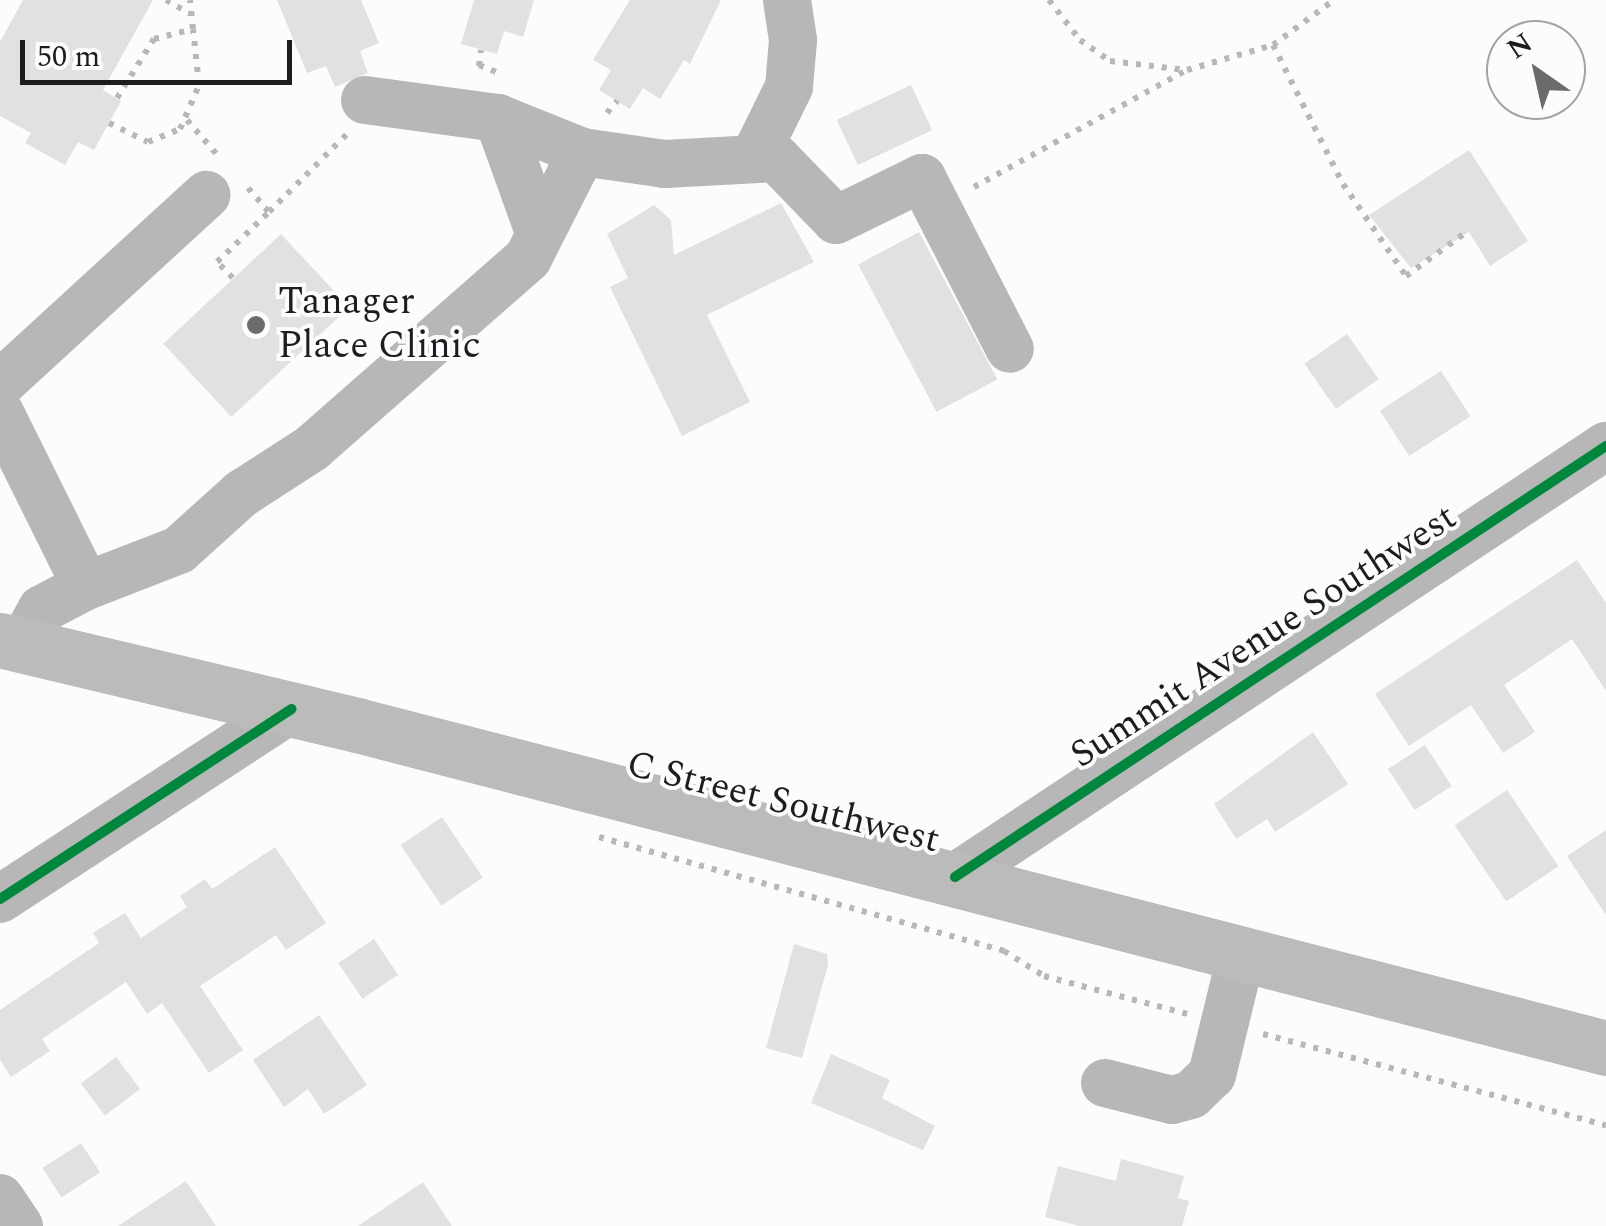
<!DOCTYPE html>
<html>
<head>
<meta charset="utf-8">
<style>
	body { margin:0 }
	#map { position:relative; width:1606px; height:1226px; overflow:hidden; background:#fcfcfd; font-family:Spectral,serif }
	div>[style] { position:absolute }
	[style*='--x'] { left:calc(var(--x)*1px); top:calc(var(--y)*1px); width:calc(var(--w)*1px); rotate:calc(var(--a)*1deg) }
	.building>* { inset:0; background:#e2e1e2; transform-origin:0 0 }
	.path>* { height:6px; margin-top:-3px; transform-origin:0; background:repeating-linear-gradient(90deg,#b8b8b8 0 5px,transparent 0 13px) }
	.minor>* { height:48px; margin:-24px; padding:0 24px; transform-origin:24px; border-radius:24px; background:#b8b7b7 }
	.major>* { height:55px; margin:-27.5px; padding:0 27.5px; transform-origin:27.5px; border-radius:27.5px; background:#bbbbba }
	.cycleway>* { height:10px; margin:-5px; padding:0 5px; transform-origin:5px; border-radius:5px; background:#00873e }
	.dots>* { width:28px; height:28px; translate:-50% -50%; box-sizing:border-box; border:5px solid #fcfbfe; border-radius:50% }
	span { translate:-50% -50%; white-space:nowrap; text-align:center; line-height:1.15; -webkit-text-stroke:8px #fcfbfe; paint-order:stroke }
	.poi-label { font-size:38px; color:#1d1c1e }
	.left { translate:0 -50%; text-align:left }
	.street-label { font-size:38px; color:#1d1c1e }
	.north { position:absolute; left:1486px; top:20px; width:100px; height:100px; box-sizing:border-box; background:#fcfbfe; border:2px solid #a3a2a4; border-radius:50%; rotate:326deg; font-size:28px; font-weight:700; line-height:40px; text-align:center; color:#1d1c1e }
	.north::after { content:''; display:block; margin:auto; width:35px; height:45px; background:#6b6a6c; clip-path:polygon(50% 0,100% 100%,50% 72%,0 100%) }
	.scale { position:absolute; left:20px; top:40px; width:272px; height:45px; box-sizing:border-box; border:5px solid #1d1c1e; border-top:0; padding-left:12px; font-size:30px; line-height:35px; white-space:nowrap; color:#1d1c1e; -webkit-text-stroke:8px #fcfbfe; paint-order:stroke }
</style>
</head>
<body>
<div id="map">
	<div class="building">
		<div style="clip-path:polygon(23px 0,153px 0,103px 90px,121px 101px,94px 150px,78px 142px,65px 165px,25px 143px,31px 133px,0 116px,0 42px)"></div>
		<div style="clip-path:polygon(277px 0,361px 0,379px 43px,360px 51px,368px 73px,335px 87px,326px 66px,307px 73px)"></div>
		<div style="clip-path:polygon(474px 0,534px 0,523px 37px,504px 31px,497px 54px,461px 44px)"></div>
		<div style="clip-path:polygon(630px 0,721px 0,690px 64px,684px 60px,660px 99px,643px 88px,630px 109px,599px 90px,611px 70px,593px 60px)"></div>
		<div style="left:911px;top:85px;width:50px;height:82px;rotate:65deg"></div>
		<div style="clip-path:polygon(1469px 150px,1528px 241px,1490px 266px,1469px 232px,1411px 268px,1369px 215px)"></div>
		<div style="clip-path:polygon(781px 203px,814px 262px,707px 315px,750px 402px,682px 436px,610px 287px,628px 278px,607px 234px,654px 205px,671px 220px,674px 255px)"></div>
		<div style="left:919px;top:232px;width:167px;height:69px;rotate:62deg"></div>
		<div style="left:281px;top:234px;width:100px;height:161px;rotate:47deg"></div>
		<div style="left:1347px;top:334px;width:55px;height:52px;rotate:55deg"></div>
		<div style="left:1441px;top:371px;width:54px;height:73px;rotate:57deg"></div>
		<div style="clip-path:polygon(1577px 560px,1606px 603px,1606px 691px,1572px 639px,1504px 685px,1535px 732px,1503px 753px,1471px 705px,1409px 746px,1375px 694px)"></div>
		<div style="clip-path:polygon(1313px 732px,1348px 784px,1275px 832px,1267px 819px,1236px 839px,1214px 804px)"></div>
		<div style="left:1425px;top:745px;width:49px;height:44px;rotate:57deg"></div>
		<div style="left:1507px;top:790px;width:92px;height:63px;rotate:56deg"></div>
		<div style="left:442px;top:817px;width:73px;height:50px;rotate:56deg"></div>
		<div style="clip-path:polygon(1606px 830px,1606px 915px,1567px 856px)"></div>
		<div style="clip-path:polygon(275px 847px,326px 923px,286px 950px,276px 935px,200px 986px,243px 1050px,209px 1073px,162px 1003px,147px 1014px,126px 982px,42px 1039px,50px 1051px,11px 1077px,0 1060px,0 1010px,99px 943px,93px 933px,125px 913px,141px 938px,187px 907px,180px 896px,205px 879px,212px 889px)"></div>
		<div style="left:374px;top:939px;width:43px;height:43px;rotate:56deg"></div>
		<div style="clip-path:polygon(794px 944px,827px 954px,828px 965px,802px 1058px,766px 1048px)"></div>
		<div style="clip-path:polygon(319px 1015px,367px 1085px,324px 1114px,308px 1089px,284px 1107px,253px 1060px)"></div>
		<div style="clip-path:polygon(831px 1054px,890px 1080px,882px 1098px,935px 1126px,923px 1150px,811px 1103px)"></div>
		<div style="left:116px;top:1057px;width:40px;height:44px;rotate:53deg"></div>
		<div style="left:81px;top:1143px;width:35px;height:46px;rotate:57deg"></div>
		<div style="clip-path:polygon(1121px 1159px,1184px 1176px,1178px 1198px,1189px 1201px,1182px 1226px,1079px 1226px,1045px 1217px,1058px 1166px,1116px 1181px)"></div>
		<div style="clip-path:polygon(186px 1181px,216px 1226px,118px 1226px)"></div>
		<div style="clip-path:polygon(423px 1182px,452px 1226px,358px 1226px)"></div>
	</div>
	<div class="path">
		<div style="--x:166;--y:0;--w:28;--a:30"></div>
		<div style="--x:1049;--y:0;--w:51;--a:52.2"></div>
		<div style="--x:1080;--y:40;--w:37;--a:35"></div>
		<div style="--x:1110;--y:61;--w:76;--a:6.8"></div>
		<div style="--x:1273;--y:45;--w:76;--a:-36.4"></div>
		<div style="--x:479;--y:65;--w:24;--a:22"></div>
		<div style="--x:479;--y:66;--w:16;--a:-83"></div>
		<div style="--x:117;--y:98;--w:70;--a:-57.9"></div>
		<div style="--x:154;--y:39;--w:40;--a:-14.4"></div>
		<div style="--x:193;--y:29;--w:29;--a:-96"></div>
		<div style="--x:607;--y:113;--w:16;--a:-50"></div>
		<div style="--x:187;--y:120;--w:49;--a:49.1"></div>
		<div style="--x:109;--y:123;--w:43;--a:26"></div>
		<div style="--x:148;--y:142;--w:35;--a:-22"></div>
		<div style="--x:180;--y:129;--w:48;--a:-66.6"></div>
		<div style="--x:199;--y:85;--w:56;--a:-96.1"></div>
		<div style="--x:974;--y:187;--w:243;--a:-28.8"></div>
		<div style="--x:1187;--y:70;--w:90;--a:-16.2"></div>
		<div style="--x:1273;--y:45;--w:156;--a:63.3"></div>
		<div style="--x:1343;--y:184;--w:112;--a:55.6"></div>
		<div style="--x:1406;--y:276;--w:77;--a:-36"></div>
		<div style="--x:248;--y:188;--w:32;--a:49"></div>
		<div style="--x:269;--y:212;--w:110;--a:-45"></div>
		<div style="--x:233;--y:278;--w:23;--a:-135"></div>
		<div style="--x:217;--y:262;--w:72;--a:-43.9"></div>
		<div style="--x:599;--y:837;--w:421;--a:15.7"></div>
		<div style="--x:1004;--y:951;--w:47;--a:32"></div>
		<div style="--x:1044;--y:976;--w:149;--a:14.8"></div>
		<div style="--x:1263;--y:1034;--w:355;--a:14.9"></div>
	</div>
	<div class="minor">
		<div style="--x:365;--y:100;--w:134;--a:7.7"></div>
		<div style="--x:498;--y:118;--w:121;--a:70.2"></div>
		<div style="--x:498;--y:118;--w:91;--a:22"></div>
		<div style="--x:754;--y:158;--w:79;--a:-63.8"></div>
		<div style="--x:789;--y:87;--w:47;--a:-85.1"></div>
		<div style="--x:793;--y:40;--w:40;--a:-98.5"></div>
		<div style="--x:0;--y:384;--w:280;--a:-42.5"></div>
		<div style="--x:0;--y:413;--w:193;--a:63.6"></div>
		<div style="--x:86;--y:586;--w:50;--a:152.4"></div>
		<div style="--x:42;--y:609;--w:41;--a:119.1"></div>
		<div style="--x:86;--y:586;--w:100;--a:-21.2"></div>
		<div style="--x:179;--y:550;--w:84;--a:-42.1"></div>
		<div style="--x:241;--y:494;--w:85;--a:-32.9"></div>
		<div style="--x:312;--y:448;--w:288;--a:-41.3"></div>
		<div style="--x:528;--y:258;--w:119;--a:-63"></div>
		<div style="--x:582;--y:152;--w:84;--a:8.2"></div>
		<div style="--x:665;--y:164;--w:111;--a:-3.1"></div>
		<div style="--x:776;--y:158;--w:86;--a:45.9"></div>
		<div style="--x:836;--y:220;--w:96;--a:-26"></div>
		<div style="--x:922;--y:178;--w:192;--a:62.8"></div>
		<div style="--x:955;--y:877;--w:781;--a:-33.51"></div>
		<div style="--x:0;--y:899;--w:348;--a:-33.1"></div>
		<div style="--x:1105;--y:1083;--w:69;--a:14.2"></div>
		<div style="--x:1172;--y:1100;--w:20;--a:-15"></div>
		<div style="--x:1191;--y:1095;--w:29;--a:-44"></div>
		<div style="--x:1212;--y:1075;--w:127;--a:-76.3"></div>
		<div style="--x:0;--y:1198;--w:34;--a:56"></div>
	</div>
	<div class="major">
		<div style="--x:0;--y:640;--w:367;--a:13.4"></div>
		<div style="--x:357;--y:725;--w:1290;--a:14.5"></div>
	</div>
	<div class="cycleway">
		<div style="--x:955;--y:877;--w:781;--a:-33.51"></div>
		<div style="--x:0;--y:899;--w:348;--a:-33.1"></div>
	</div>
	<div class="dots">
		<div style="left:256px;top:325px;background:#6b6a6c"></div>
	</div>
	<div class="poi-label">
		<span class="left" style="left:278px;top:325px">Tanager<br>Place Clinic</span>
	</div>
	<div class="street-label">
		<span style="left:1264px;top:637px;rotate:-33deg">Summit Avenue Southwest</span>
		<span style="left:783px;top:803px;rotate:14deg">C Street Southwest</span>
	</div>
	<div class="north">N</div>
	<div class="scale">50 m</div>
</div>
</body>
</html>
